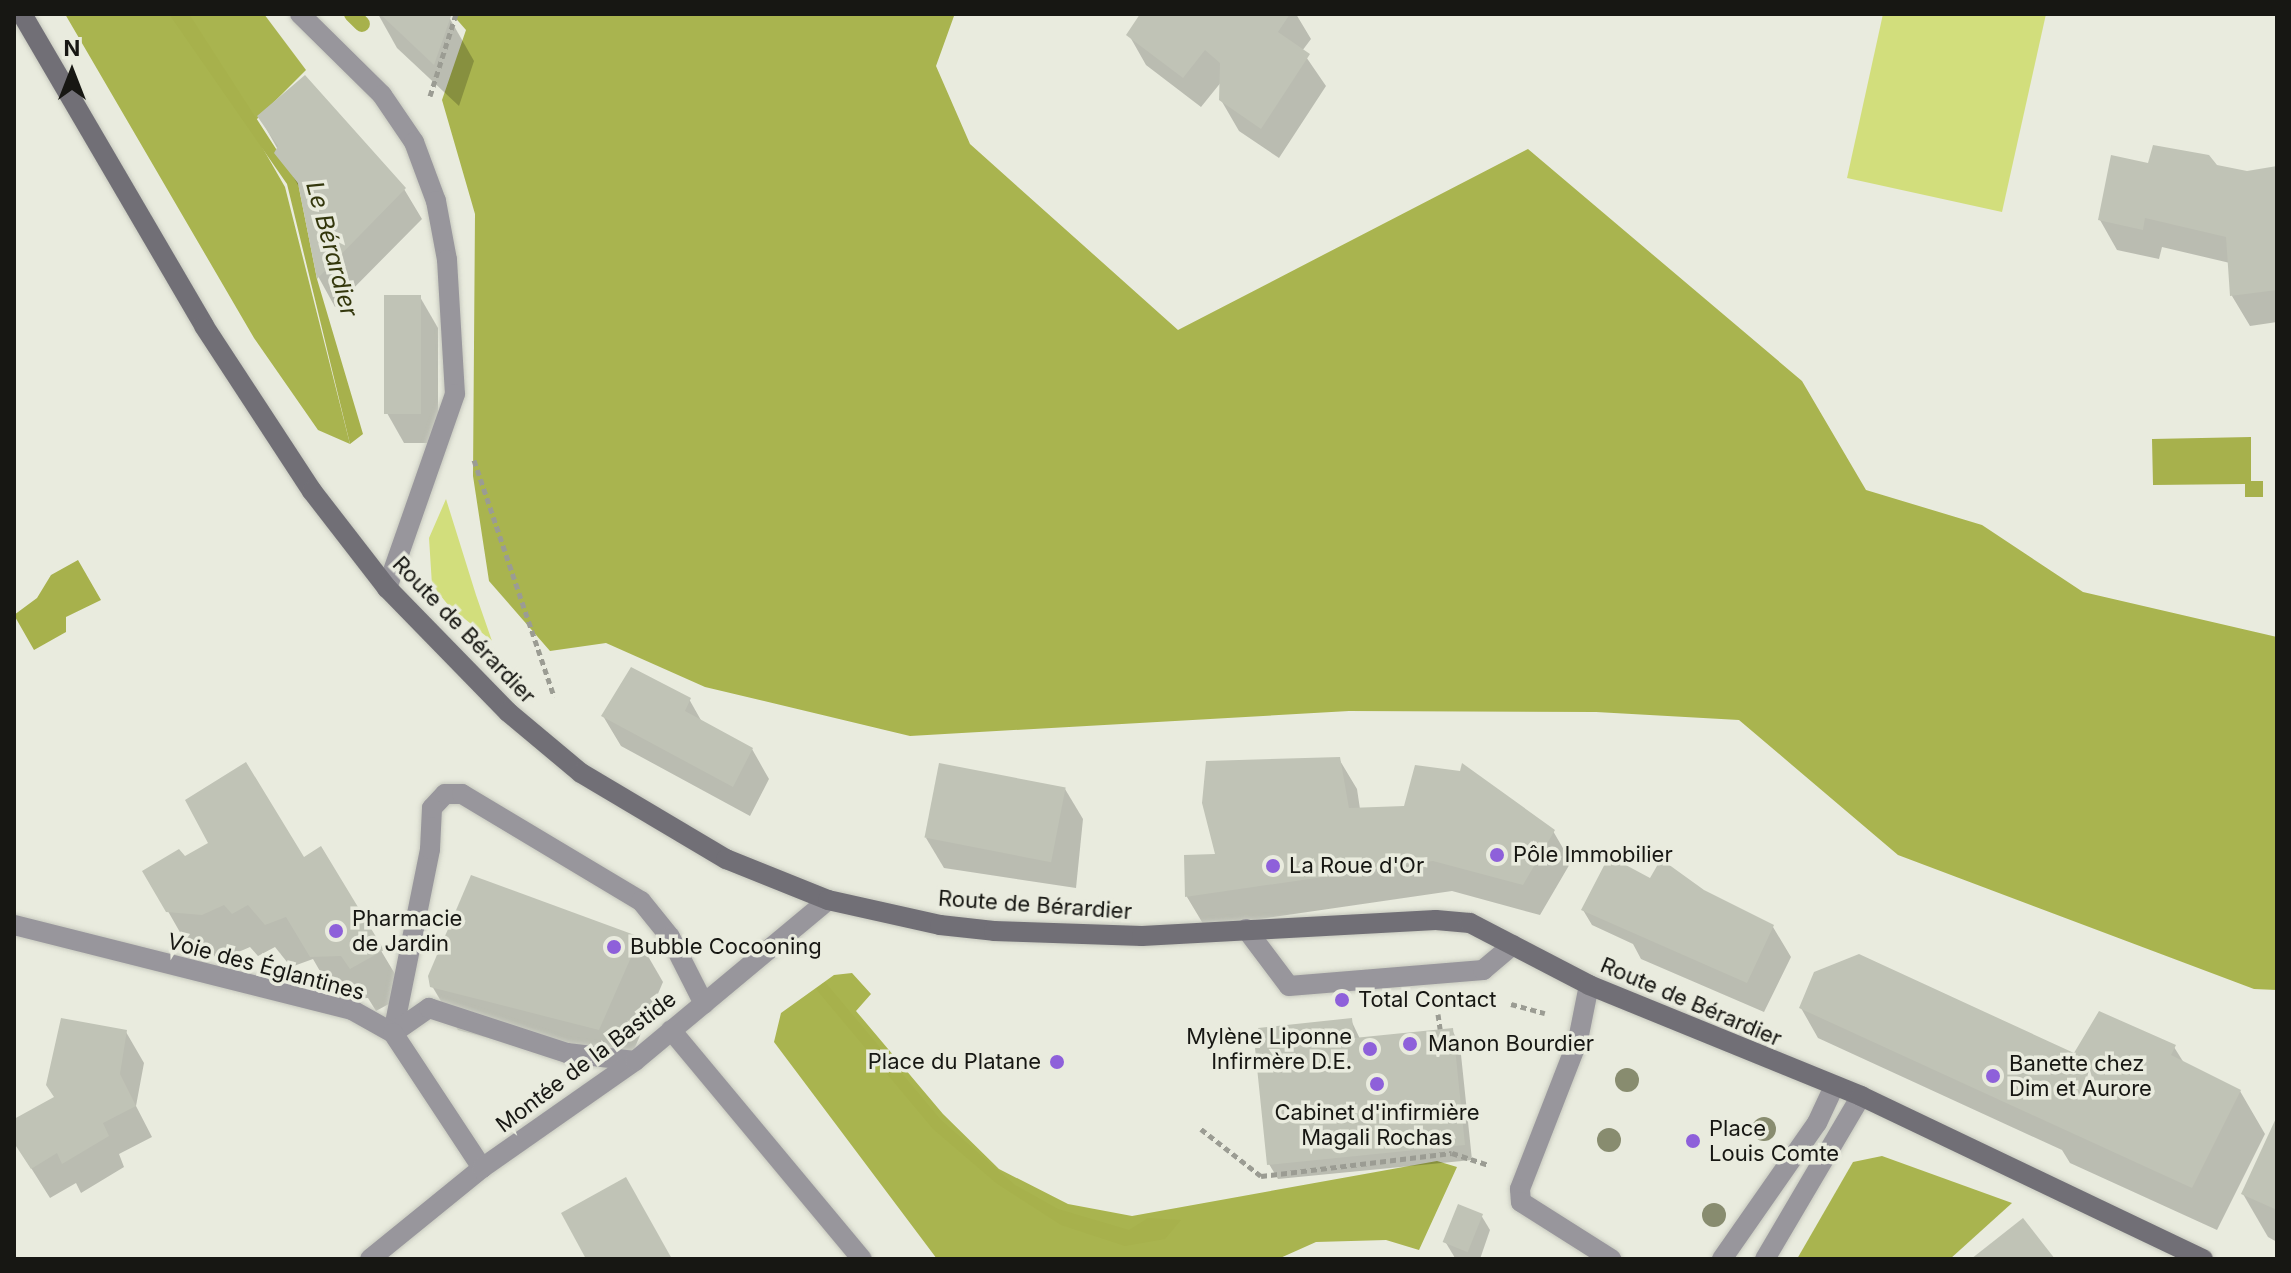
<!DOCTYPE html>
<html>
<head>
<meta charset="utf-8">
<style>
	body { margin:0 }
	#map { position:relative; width:2291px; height:1273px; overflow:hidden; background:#e9ebde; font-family:Inter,sans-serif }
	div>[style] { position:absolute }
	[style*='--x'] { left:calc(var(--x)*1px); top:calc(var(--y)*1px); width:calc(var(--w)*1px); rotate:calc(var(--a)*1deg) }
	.green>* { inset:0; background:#d2de7c }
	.forest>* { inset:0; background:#a9b44f }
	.water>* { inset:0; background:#a7b14c }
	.shadow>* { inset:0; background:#0003 }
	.stream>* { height:16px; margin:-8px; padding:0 8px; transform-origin:8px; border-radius:8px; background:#a7b14c }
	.building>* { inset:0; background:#c0c3b6; transform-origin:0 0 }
	.path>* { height:5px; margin-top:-2.5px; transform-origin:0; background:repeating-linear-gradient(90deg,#9b9c93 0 6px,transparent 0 10px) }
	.roads { filter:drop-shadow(0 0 2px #c7c9be) drop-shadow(0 0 2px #c7c9be) }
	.lane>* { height:20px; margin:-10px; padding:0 10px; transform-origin:10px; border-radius:10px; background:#98969c }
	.street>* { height:20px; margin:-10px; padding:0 10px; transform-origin:10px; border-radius:10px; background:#98969c }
	.secondary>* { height:20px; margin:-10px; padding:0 10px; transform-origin:10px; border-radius:10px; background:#716f76 }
	.trees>* { width:24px; height:24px; margin:-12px; border-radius:50%; background:#888c6f }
	.dots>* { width:22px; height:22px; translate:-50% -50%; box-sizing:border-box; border:4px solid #e9ebde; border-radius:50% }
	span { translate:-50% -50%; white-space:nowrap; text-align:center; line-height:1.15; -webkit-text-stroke:7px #e9ebde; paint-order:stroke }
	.street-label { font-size:22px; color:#171713 }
	.poi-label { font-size:22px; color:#171713 }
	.left { translate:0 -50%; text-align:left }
	.right { translate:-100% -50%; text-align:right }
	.water-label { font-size:24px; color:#33370c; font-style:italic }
	.frame { position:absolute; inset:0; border:16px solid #171713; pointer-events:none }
	.north { position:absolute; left:32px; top:32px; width:80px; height:80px; -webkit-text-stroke:6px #e9ebde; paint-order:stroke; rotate:0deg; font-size:22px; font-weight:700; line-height:32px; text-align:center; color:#171713 }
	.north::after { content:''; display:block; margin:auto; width:28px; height:36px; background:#171713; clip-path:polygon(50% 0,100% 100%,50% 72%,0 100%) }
</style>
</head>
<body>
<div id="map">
	<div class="green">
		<div style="clip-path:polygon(1883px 14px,2046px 14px,2002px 212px,1847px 178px)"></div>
		<div style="clip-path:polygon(446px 499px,476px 595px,492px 641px,449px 606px,432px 585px,429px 538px)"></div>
	</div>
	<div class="forest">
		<div style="clip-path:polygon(65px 14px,264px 14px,306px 70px,250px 126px,285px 187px,350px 444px,318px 430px,254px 338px)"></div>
		<div style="clip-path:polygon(452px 14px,963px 14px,954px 16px,936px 66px,970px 144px,1178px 330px,1528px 149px,1802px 381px,1866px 490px,1982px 525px,2083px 592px,2277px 637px,2277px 990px,2254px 989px,1898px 855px,1739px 720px,1596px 712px,1349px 711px,910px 736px,705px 687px,606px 643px,550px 651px,489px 581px,473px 476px,475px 214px,442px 100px,466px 30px)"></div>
		<div style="clip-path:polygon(852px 973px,871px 994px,856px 1011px,943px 1114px,999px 1169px,1068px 1204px,1132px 1216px,1437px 1161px,1457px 1167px,1419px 1250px,1386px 1240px,1316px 1242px,1278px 1259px,937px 1259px,774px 1042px,781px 1013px,834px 975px)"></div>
		<div style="clip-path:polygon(1882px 1156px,2012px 1203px,1950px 1259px,1797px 1259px,1853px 1162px)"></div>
	</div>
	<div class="water">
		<div style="clip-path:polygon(169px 14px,189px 14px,298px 183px,317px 279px,363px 434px,350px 444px,287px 184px)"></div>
		<div style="clip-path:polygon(2251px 437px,2251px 481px,2263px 481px,2263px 497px,2245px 497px,2245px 484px,2153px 485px,2152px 439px)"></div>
		<div style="clip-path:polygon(78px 560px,101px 600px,66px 617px,66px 632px,34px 650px,14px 615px,37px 598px,51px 575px)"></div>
		<div style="clip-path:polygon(825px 982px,941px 1120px,1015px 1185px,1058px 1209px,1129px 1230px,1148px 1218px,1181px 1220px,1165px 1239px,1125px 1246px,1061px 1225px,996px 1183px,933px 1129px,816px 989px)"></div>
	</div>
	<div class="shadow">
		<div style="clip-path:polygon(378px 14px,449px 17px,474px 61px,459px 106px,397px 48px)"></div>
		<div style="clip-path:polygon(1143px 14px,1296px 14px,1311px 39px,1302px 51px,1326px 86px,1279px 158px,1239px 131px,1221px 100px,1222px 81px,1201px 107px,1146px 65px,1129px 35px)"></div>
		<div style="clip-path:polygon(259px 116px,404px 189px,422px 219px,335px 307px,319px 278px,303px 194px)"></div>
		<div style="clip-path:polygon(2150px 166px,2216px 167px,2247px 173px,2277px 168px,2277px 322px,2250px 326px,2232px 296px,2230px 263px,2162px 247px,2159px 259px,2117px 250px,2100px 220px)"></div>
		<div style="clip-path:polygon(420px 297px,438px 328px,438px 443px,404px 443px,387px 413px)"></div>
		<div style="clip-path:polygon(689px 699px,702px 722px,752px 749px,769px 779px,750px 816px,621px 746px,603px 716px)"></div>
		<div style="clip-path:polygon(1339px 759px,1357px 789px,1360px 809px,1553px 831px,1571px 862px,1540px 915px,1452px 891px,1205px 927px,1187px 897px,1186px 857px,1217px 856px)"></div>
		<div style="clip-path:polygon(1065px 789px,1083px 819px,1076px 888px,944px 868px,926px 838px)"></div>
		<div style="clip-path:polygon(320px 849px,407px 994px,376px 1011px,368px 998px,336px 999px,313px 959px,291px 967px,275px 947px,258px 956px,250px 947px,227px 957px,193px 955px,145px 871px,184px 858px,303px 859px)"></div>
		<div style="clip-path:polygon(1651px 880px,1703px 892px,1773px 927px,1791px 957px,1764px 1012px,1641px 959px,1633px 944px,1592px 925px,1583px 910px)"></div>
		<div style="clip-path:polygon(638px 939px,663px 982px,624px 1073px,458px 1030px,432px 986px)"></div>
		<div style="clip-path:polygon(1801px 1008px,2072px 1054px,2174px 1047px,2184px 1063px,2240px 1091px,2265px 1134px,2217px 1230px,2070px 1163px,2062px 1150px,1818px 1038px)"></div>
		<div style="clip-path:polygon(1351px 1020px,1360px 1039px,1452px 1030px,1460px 1045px,1472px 1160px,1278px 1179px,1269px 1164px)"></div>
		<div style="clip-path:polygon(126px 1032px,144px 1063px,136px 1106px,152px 1137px,119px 1154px,124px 1167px,81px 1193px,76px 1183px,50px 1198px,14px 1141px,14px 1122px,56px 1098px)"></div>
		<div style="clip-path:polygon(2277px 1121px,2277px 1242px,2268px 1237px,2243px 1194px)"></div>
		<div style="clip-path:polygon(1481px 1215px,1490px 1230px,1480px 1259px,1455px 1258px,1446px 1243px)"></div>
	</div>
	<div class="stream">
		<div style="--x:352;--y:14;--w:14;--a:45"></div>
	</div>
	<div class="building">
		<div style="clip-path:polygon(380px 14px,451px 16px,434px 65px)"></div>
		<div style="clip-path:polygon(1140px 14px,1290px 14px,1278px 32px,1310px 54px,1261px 129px,1219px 100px,1220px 63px,1205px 50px,1183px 78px,1126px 35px)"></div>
		<div style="clip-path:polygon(305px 75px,406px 188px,317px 279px,298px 183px,274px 153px,278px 146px,257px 116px)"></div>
		<div style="clip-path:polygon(2153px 145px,2209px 155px,2217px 165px,2247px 171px,2277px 166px,2277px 290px,2230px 296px,2226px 237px,2145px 218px,2143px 230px,2098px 220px,2111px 155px,2148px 163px)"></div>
		<div style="left:421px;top:295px;width:119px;height:37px;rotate:90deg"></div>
		<div style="clip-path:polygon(631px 667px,691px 698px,685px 711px,753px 748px,733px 787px,601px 716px)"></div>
		<div style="clip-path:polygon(1340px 757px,1349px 808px,1404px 806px,1415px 765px,1460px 771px,1462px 763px,1555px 830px,1523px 885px,1433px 861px,1185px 897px,1184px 855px,1215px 854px,1202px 803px,1206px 761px)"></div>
		<div style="clip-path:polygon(246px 762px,304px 857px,321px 846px,384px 950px,350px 969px,341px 956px,310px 957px,286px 917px,265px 925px,248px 905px,232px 914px,224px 905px,202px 915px,166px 912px,142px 871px,179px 849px,185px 856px,208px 843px,185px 800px)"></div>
		<div style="left:939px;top:763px;width:129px;height:76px;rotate:11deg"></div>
		<div style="clip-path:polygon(1609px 856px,1650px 878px,1661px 859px,1704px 890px,1774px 925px,1747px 983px,1581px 910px)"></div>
		<div style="clip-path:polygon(471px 875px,640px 937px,599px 1030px,430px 987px,428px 976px)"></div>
		<div style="clip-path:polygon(1859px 954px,2074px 1053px,2099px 1011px,2176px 1045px,2171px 1055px,2241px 1090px,2192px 1188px,1799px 1008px,1814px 972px)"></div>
		<div style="clip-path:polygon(61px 1018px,127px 1030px,120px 1074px,136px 1106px,103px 1123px,109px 1136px,62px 1164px,57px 1153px,31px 1169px,14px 1143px,14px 1119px,54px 1097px,46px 1085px)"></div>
		<div style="clip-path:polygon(1352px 1018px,1354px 1038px,1453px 1028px,1465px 1145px,1267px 1165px,1255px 1048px,1260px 1048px,1258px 1028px)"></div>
		<div style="clip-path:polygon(2277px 1116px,2277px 1210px,2241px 1194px)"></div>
		<div style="clip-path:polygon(626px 1177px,672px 1259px,586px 1259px,561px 1213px)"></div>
		<div style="left:1458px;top:1204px;width:27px;height:41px;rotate:22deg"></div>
		<div style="clip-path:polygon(2023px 1218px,2055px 1259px,1971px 1259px)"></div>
	</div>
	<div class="path">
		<div style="--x:430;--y:96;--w:86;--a:-72.4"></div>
		<div style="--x:474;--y:460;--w:250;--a:71.3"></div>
		<div style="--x:1511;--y:1004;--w:35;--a:15"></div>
		<div style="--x:1438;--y:1014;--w:15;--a:82"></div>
		<div style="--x:1201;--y:1129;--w:76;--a:38.1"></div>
		<div style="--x:1261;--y:1176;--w:192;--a:-6.9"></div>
		<div style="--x:1452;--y:1153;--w:39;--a:18"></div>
	</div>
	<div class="roads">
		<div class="lane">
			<div style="--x:1246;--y:929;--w:71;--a:53"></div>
			<div style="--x:1289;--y:986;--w:195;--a:-4.7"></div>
			<div style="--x:1483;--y:970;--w:39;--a:-40"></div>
			<div style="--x:671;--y:1030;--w:298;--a:50.2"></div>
			<div style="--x:393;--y:1033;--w:188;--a:-78.6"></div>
			<div style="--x:430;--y:849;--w:41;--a:-87.2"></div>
			<div style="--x:432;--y:808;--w:19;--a:-47"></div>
			<div style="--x:445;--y:794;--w:17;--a:0"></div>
			<div style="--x:462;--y:794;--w:209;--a:30.9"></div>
			<div style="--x:641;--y:901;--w:46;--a:51.1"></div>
			<div style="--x:670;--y:937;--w:75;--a:63.1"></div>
			<div style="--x:393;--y:1033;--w:44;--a:-34.8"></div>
			<div style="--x:429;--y:1008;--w:145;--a:18.1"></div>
			<div style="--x:567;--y:1053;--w:68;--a:6.7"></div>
		</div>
		<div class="street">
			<div style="--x:300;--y:14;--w:115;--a:44.6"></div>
			<div style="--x:382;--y:95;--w:57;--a:55.8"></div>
			<div style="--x:414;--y:142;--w:63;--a:69.6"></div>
			<div style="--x:436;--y:201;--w:60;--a:79.4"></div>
			<div style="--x:447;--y:260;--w:134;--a:86.6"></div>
			<div style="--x:455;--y:394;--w:206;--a:109.3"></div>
			<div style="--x:14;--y:925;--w:349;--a:14.1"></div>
			<div style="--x:352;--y:1010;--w:47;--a:29.3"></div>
			<div style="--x:393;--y:1033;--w:162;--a:56.6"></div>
			<div style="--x:1589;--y:985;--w:56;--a:101.3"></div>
			<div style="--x:1578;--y:1040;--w:160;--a:111.3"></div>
			<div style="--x:1520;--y:1189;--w:13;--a:86"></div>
			<div style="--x:1521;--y:1202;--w:107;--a:32.3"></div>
			<div style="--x:370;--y:1259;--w:144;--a:-39.1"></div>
			<div style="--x:482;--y:1168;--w:187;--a:-35"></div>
			<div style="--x:635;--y:1061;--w:251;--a:-39.8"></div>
			<div style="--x:1722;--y:1259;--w:166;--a:-55.1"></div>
			<div style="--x:1817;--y:1123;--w:38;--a:-65"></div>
			<div style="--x:1765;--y:1259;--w:189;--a:-59.5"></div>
		</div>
		<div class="secondary">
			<div style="--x:22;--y:14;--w:361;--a:59.7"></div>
			<div style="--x:204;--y:326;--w:197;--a:56.8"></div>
			<div style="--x:312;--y:491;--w:123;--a:52.3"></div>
			<div style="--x:387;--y:588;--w:173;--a:45.7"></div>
			<div style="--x:508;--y:712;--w:95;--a:39.9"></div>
			<div style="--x:581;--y:773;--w:169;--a:30.7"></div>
			<div style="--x:726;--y:859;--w:110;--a:21.9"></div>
			<div style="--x:828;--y:900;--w:115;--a:12.6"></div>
			<div style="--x:940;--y:925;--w:54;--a:6.3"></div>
			<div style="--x:994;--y:931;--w:148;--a:1.9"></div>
			<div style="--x:1142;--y:936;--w:294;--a:-3.1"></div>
			<div style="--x:1436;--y:920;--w:34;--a:5"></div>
			<div style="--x:1470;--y:923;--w:134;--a:27.5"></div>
			<div style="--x:1589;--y:985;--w:294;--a:22.2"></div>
			<div style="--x:1861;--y:1096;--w:379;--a:25.5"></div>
		</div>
	</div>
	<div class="trees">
		<div style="left:1627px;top:1080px"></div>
		<div style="left:1764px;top:1129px"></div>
		<div style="left:1609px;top:1140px"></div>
		<div style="left:1714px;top:1215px"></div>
	</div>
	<div class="dots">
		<div style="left:1497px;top:855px;background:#8e60da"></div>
		<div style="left:1273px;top:866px;background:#8e60da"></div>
		<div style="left:336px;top:931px;background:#8e60da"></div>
		<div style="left:614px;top:947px;background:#8e60da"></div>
		<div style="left:1342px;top:1000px;background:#8e60da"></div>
		<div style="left:1410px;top:1044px;background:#8e60da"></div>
		<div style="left:1370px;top:1049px;background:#8e60da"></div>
		<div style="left:1057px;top:1062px;background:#8e60da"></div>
		<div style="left:1993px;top:1076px;background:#8e60da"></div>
		<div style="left:1377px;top:1084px;background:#8e60da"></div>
		<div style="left:1693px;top:1141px;background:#8e60da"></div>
	</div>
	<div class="street-label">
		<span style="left:464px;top:630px;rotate:46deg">Route de Bérardier</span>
		<span style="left:1035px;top:905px;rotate:4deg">Route de Bérardier</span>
		<span style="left:266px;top:967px;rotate:15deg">Voie des Églantines</span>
		<span style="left:1691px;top:1002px;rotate:23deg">Route de Bérardier</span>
		<span style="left:586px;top:1062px;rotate:-37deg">Montée de la Bastide</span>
	</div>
	<div class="poi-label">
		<span class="left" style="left:1513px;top:855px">Pôle Immobilier</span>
		<span class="left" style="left:1289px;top:866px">La Roue d'Or</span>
		<span class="left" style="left:352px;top:931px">Pharmacie<br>de Jardin</span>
		<span class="left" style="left:630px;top:947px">Bubble Cocooning</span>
		<span class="left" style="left:1358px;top:1000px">Total Contact</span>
		<span class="right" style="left:1352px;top:1049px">Mylène Liponne<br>Infirmère D.E.</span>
		<span class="left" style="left:1428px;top:1044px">Manon Bourdier</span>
		<span class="right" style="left:1041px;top:1062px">Place du Platane</span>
		<span class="left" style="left:2009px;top:1076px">Banette chez<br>Dim et Aurore</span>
		<span style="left:1377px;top:1125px">Cabinet d'infirmière<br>Magali Rochas</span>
		<span class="left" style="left:1709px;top:1141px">Place<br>Louis Comte</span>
	</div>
	<div class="water-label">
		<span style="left:332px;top:249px;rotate:75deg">Le Bérardier</span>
	</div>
	<div class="frame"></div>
	<div class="north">N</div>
</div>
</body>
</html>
